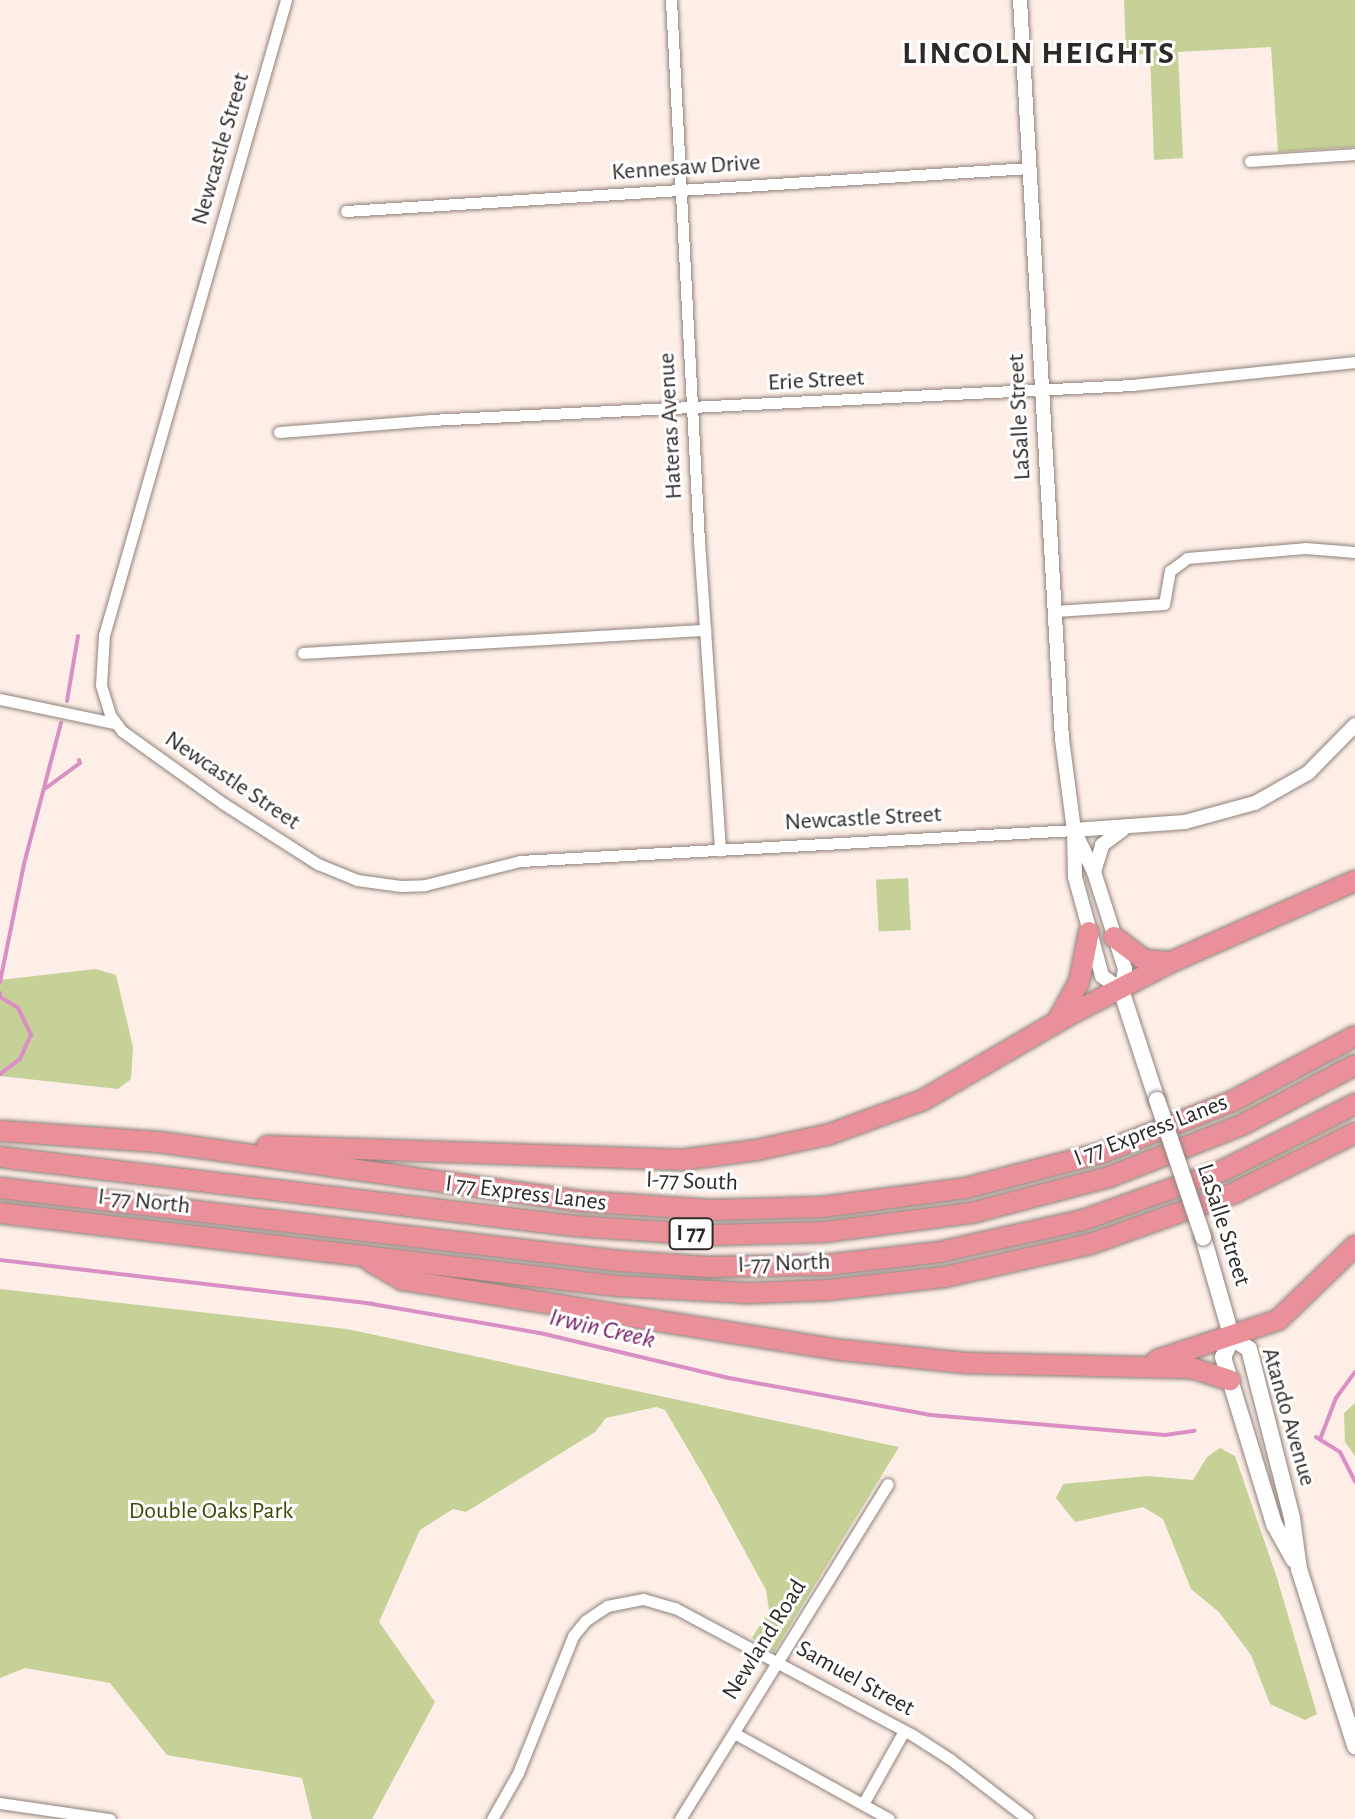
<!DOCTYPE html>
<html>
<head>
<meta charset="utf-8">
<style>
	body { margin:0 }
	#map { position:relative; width:1355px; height:1819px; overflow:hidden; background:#fdeee7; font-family:"Alegreya Sans",sans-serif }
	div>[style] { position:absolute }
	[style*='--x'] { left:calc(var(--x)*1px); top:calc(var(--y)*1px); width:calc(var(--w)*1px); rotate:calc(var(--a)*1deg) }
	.green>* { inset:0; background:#c5d197; transform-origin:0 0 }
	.stream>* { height:4px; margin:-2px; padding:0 2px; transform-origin:2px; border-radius:2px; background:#da8fc4 }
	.roads { filter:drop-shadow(0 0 2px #8f817b) drop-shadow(0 0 2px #8f817b) }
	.minor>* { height:11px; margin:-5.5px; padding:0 5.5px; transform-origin:5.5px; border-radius:5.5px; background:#fff }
	.tertiary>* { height:14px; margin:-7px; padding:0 7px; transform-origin:7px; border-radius:7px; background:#fff }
	.secondary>* { height:16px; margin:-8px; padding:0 8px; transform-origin:8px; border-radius:8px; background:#fff }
	.motorway>* { height:20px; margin:-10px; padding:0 10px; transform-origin:10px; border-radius:10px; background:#e9909a }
	.bridges { filter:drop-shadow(0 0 2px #8f817b) drop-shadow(0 0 2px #8f817b) }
	.secondary-bridge>* { height:16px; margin:-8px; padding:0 8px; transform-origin:8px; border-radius:8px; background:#fff }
	span { translate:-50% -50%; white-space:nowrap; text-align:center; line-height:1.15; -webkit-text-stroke:6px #fff; paint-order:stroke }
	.shield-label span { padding:2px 6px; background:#fff; border:2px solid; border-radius:6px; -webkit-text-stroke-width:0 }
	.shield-label { font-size:22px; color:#2f2a27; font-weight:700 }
	.street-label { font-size:24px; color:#2f2a27 }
	.park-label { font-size:24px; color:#404905 }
	.water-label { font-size:26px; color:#782265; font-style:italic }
	.district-label { font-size:32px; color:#2f2a27; font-weight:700; letter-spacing:2px }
</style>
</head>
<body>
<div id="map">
	<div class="green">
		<div style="clip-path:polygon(1124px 0,1355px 0,1355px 147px,1278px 152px,1271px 47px,1178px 52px,1183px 158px,1154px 160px,1150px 54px,1126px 55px)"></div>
		<div style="left:908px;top:878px;width:52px;height:32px;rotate:87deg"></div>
		<div style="clip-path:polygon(96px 969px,116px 975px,133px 1047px,131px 1079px,118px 1089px,0 1076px,0 980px)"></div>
		<div style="clip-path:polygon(0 1289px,347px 1329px,899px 1447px,774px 1652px,752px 1638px,769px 1610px,766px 1590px,705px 1478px,665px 1410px,656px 1407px,606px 1418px,595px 1432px,466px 1512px,453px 1509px,420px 1530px,379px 1622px,435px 1702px,372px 1819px,312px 1819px,302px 1778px,167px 1755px,110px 1683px,25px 1668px,0 1678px)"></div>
		<div style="clip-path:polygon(1355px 1403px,1355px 1456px,1345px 1442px,1344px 1413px)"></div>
		<div style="clip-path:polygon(1220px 1448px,1235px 1456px,1277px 1578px,1317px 1714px,1305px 1720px,1270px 1704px,1251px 1655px,1219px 1612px,1191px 1589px,1163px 1519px,1143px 1507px,1075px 1522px,1056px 1498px,1063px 1484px,1148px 1476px,1193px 1480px,1207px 1457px)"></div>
	</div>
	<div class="stream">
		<div style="--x:67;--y:701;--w:66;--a:-80.4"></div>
		<div style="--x:46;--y:788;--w:42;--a:-36.3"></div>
		<div style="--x:80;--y:763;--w:3;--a:-108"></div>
		<div style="--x:0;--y:982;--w:120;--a:-78.5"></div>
		<div style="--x:24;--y:864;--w:146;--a:-75.3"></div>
		<div style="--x:0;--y:993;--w:4;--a:90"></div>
		<div style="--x:0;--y:997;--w:21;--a:31"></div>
		<div style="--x:18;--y:1008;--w:30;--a:64"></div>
		<div style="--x:31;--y:1035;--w:26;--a:115"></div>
		<div style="--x:20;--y:1059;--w:25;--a:143"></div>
		<div style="--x:0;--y:1260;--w:375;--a:6.7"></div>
		<div style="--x:372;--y:1304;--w:170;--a:9.8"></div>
		<div style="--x:540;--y:1333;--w:194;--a:13.4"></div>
		<div style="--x:729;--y:1378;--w:205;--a:10.4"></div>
		<div style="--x:931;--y:1415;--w:235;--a:4.9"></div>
		<div style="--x:1165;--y:1435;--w:30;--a:-8"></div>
		<div style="--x:1316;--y:1437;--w:28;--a:32"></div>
		<div style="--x:1340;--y:1452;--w:33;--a:63"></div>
		<div style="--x:1321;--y:1437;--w:42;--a:-69"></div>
		<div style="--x:1336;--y:1398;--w:32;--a:-54"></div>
	</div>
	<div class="roads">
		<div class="minor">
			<div style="--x:286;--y:0;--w:661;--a:105.99"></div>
			<div style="--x:104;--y:635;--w:50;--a:93.4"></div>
			<div style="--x:101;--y:685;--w:31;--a:73"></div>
			<div style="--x:110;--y:715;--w:20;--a:53"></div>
			<div style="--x:122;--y:731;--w:125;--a:35.6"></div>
			<div style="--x:224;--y:804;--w:112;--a:32.6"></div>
			<div style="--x:318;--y:864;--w:42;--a:22.3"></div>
			<div style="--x:357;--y:880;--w:44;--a:7.8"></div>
			<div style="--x:401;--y:886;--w:24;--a:-2"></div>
			<div style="--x:425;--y:885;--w:98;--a:-14.2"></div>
			<div style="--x:520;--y:861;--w:555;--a:-3.2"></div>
			<div style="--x:671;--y:0;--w:542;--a:87.04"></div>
			<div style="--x:699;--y:541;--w:310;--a:86.1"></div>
			<div style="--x:1250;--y:161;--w:105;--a:-3.8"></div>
			<div style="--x:346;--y:211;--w:684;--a:-3.6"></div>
			<div style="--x:279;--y:432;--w:151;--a:-4.5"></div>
			<div style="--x:430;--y:420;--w:703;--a:-2.85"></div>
			<div style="--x:1132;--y:385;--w:224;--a:-5.9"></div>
			<div style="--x:1055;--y:611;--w:109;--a:-3.7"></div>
			<div style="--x:1164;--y:604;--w:34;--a:-80"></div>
			<div style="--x:1170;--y:571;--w:21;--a:-37"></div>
			<div style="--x:1187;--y:558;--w:118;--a:-4.8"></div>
			<div style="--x:1305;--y:548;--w:50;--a:4.6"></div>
			<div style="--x:303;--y:653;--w:403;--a:-3.3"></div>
			<div style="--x:0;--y:699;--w:116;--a:11.9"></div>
			<div style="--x:734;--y:1733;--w:177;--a:29"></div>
			<div style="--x:0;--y:1803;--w:111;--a:8.3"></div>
			<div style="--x:863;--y:1804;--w:84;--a:-60.7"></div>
			<div style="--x:492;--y:1819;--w:53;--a:-60.5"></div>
			<div style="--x:518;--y:1773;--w:148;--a:-68.1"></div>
			<div style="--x:573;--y:1636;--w:19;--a:-51"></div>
			<div style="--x:585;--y:1621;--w:27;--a:-34"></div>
			<div style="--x:607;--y:1606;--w:37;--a:-11"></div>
			<div style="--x:643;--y:1599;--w:33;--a:16"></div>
			<div style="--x:675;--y:1608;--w:268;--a:28.1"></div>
			<div style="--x:911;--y:1734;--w:46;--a:32.7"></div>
			<div style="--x:950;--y:1759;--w:98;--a:37.6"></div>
			<div style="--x:680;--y:1819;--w:394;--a:-58.2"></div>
		</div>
		<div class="tertiary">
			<div style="--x:1020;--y:0;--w:740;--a:86.75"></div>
			<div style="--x:1062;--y:739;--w:92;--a:82.5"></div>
			<div style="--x:1074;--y:830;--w:47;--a:88.8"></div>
			<div style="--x:1075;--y:877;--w:103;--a:74.7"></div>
			<div style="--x:1102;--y:976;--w:24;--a:36"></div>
			<div style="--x:1121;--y:990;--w:21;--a:-79"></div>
			<div style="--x:1125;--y:969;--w:102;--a:-107.7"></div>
			<div style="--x:1094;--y:872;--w:47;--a:-115.5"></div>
			<div style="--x:1074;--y:830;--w:111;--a:-4.1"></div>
			<div style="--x:1185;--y:822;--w:73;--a:-15.2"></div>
			<div style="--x:1255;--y:803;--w:61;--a:-29.5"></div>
			<div style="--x:1308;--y:773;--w:67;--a:-45.6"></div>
			<div style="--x:1094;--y:872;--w:28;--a:-73"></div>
			<div style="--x:1102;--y:845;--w:26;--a:-37"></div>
		</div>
		<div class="secondary">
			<div style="--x:1121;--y:990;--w:116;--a:71.9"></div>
			<div style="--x:1203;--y:1237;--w:105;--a:74"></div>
			<div style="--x:1232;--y:1338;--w:20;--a:33"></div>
			<div style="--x:1249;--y:1349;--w:174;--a:75.7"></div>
			<div style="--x:1292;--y:1518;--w:51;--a:82.2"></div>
			<div style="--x:1299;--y:1569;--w:186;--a:72.4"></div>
			<div style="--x:1232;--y:1338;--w:21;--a:115"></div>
			<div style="--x:1223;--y:1357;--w:175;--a:73"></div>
			<div style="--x:1274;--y:1524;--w:41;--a:60.9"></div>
		</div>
		<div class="motorway">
			<div style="--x:1114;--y:937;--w:38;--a:37"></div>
			<div style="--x:1144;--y:960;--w:27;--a:4"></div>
			<div style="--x:1059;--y:1018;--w:41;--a:-60.9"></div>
			<div style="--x:1079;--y:982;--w:51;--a:-78.7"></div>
			<div style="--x:0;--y:1131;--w:159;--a:4"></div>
			<div style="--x:159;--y:1142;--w:422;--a:8"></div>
			<div style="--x:577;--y:1201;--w:134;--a:3.8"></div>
			<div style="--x:711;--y:1210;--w:111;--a:-1.5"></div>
			<div style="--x:822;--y:1207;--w:145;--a:-7.5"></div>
			<div style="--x:966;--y:1188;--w:139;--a:-14.5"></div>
			<div style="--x:1101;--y:1153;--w:142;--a:-21.5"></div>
			<div style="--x:1233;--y:1101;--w:138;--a:-28"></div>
			<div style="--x:267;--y:1146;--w:414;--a:1.9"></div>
			<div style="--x:681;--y:1160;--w:77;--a:-7.5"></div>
			<div style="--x:757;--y:1150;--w:75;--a:-12.4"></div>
			<div style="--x:830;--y:1134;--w:99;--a:-20.1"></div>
			<div style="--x:923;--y:1100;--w:169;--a:-30.2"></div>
			<div style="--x:1069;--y:1015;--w:115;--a:-27.5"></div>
			<div style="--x:1171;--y:962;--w:201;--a:-23.8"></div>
			<div style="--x:0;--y:1157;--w:578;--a:6.85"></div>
			<div style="--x:574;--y:1226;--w:136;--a:3.8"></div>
			<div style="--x:710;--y:1235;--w:114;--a:-1.5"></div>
			<div style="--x:824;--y:1232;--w:148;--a:-7.4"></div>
			<div style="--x:971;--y:1213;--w:143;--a:-14.6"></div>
			<div style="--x:1109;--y:1177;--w:145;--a:-21.4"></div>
			<div style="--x:1244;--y:1124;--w:126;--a:-28"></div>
			<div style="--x:0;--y:1188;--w:623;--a:6.73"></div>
			<div style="--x:619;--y:1261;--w:90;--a:3.8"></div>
			<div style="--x:709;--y:1267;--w:117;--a:-1"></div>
			<div style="--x:826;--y:1265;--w:115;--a:-6.5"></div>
			<div style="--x:940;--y:1252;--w:147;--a:-12.6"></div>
			<div style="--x:1083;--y:1220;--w:150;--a:-19.5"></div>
			<div style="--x:1224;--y:1170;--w:147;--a:-26.7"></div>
			<div style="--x:0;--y:1213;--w:621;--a:6.75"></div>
			<div style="--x:617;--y:1286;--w:132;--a:3"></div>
			<div style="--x:749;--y:1293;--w:79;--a:-2.2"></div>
			<div style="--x:828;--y:1290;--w:117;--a:-6.4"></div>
			<div style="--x:944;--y:1277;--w:150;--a:-12.7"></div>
			<div style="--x:1090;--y:1244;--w:153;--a:-19.5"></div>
			<div style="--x:1234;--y:1193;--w:135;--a:-26.4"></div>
			<div style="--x:370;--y:1261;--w:38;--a:30"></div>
			<div style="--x:403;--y:1280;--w:444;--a:9.1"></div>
			<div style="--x:841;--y:1350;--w:125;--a:6"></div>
			<div style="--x:965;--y:1363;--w:227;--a:1.3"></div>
			<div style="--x:1192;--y:1368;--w:40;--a:18"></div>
			<div style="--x:1157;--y:1360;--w:127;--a:-18.3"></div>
			<div style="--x:1278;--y:1320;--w:107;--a:-43.9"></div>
		</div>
	</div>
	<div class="bridges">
		<div class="secondary-bridge">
			<div style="--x:1157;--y:1100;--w:145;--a:71.4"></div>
		</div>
	</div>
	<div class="shield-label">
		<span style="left:691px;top:1234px">I 77</span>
	</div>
	<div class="street-label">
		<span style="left:221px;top:149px;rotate:-74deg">Newcastle Street</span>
		<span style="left:686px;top:168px;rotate:-4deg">Kennesaw Drive</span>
		<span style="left:816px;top:381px;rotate:-3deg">Erie Street</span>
		<span style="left:1020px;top:417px;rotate:-93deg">LaSalle Street</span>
		<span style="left:671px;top:426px;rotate:-93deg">Hateras Avenue</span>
		<span style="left:232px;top:781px;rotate:34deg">Newcastle Street</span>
		<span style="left:863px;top:819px;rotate:-3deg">Newcastle Street</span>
		<span style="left:1151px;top:1131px;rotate:-21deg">I 77 Express Lanes</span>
		<span style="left:692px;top:1182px;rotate:2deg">I-77 South</span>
		<span style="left:526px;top:1194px;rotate:7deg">I 77 Express Lanes</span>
		<span style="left:144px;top:1202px;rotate:6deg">I-77 North</span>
		<span style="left:1223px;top:1225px;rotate:72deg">LaSalle Street</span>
		<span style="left:784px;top:1264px;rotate:-2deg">I-77 North</span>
		<span style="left:1288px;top:1417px;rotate:74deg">Atando Avenue</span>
		<span style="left:765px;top:1640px;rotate:-58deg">Newland Road</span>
		<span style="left:855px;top:1679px;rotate:29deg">Samuel Street</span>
	</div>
	<div class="park-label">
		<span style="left:211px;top:1512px">Double Oaks Park</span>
	</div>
	<div class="water-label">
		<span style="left:602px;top:1329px;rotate:13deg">Irwin Creek</span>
	</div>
	<div class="district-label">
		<span style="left:1039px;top:53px">LINCOLN HEIGHTS</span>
	</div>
</div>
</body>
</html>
